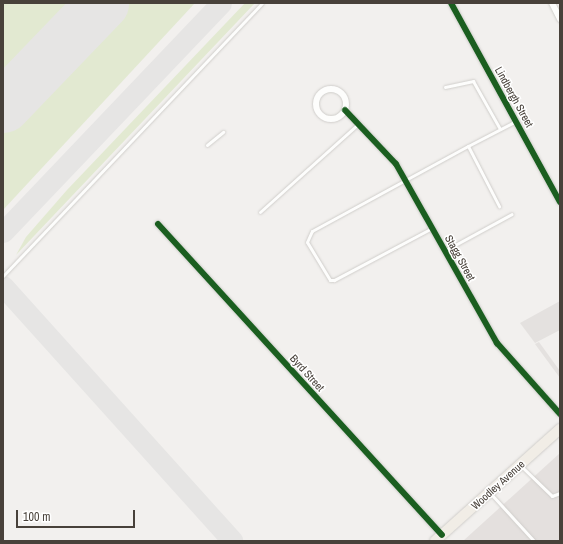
<!DOCTYPE html>
<html>
<head>
<meta charset="utf-8">
<style>
	body { margin:0 }
	#map { position:relative; width:563px; height:544px; overflow:hidden; background:#f2f0ee; font-family:"Archivo Narrow",sans-serif }
	div>[style] { position:absolute }
	[style*='--x'] { left:calc(var(--x)*1px); top:calc(var(--y)*1px); width:calc(var(--w)*1px); rotate:calc(var(--a)*1deg) }
	.industrial>* { inset:0; background:#e4e0de }
	.green>* { inset:0; background:#e2e9d1 }
	.parking>* { inset:0; background:#e4e1df }
	.taxiway>* { height:21px; margin:-10.5px; padding:0 10.5px; transform-origin:10.5px; border-radius:10.5px; background:#e6e5e4 }
	.runway>* { height:53px; margin:-26.5px; padding:0 26.5px; transform-origin:26.5px; border-radius:26.5px; background:#e6e5e4 }
	.roads { filter:drop-shadow(0 0 1px #d0cecb) drop-shadow(0 0 1px #d0cecb) }
	.lane>* { height:3px; margin:-1.5px; padding:0 1.5px; transform-origin:1.5px; border-radius:1.5px; background:#fdfdfc }
	.street>* { height:6px; margin:-3px; padding:0 3px; transform-origin:3px; border-radius:3px; background:#fdfdfc }
	.street>.ring { margin:-3px; padding:0; box-sizing:content-box; background:none; border:6px solid #fdfdfc; border-radius:50% }
	.primary>* { height:10px; margin:-5px; padding:0 5px; transform-origin:5px; border-radius:5px; background:#f1ede6 }
	.cycleway>* { height:6px; margin:-3px; padding:0 3px; transform-origin:3px; border-radius:3px; background:#1b5e20 }
	span { translate:-50% -50%; white-space:nowrap; text-align:center; line-height:1.15; -webkit-text-stroke:3px #fff; paint-order:stroke }
	.street-label { font-size:11px; color:#48413a }
	.frame { position:absolute; inset:0; border:4px solid #48413a; pointer-events:none }
	.scale { position:absolute; left:16px; top:510px; width:119px; height:18px; box-sizing:border-box; border:2px solid #48413a; border-top:0; padding-left:5px; font-size:12px; line-height:14px; white-space:nowrap; color:#48413a; -webkit-text-stroke:3px #fff; paint-order:stroke }
</style>
</head>
<body>
<div id="map">
	<div class="industrial">
		<div style="clip-path:polygon(560px 453px,560px 541px,463px 541px)"></div>
	</div>
	<div class="green">
		<div style="clip-path:polygon(3px 3px,76px 3px,3px 80px)"></div>
		<div style="clip-path:polygon(126px 3px,195px 3px,3px 210px,3px 134px)"></div>
		<div style="clip-path:polygon(245px 3px,255px 3px,16px 255px,26px 237px,67px 190px)"></div>
	</div>
	<div class="parking">
		<div style="clip-path:polygon(560px 301px,560px 330px,535px 343px,520px 323px)"></div>
		<div style="clip-path:polygon(539px 342px,560px 371px,560px 378px,535px 344px)"></div>
	</div>
	<div class="taxiway">
		<div style="--x:3;--y:232;--w:316;--a:-46.4"></div>
		<div style="--x:3;--y:286;--w:343;--a:48"></div>
	</div>
	<div class="runway">
		<div style="--x:3;--y:106;--w:143;--a:-46.1"></div>
	</div>
	<div class="roads">
		<div class="lane">
			<div style="--x:445;--y:87;--w:29;--a:-12"></div>
			<div style="--x:473;--y:81;--w:55;--a:60.6"></div>
			<div style="--x:207;--y:145;--w:21;--a:-39"></div>
			<div style="--x:468;--y:146;--w:54;--a:-27.5"></div>
			<div style="--x:260;--y:212;--w:132;--a:-41.9"></div>
			<div style="--x:432;--y:228;--w:111;--a:152"></div>
			<div style="--x:334;--y:280;--w:4;--a:180"></div>
			<div style="--x:330;--y:280;--w:44;--a:-121.2"></div>
			<div style="--x:307;--y:242;--w:12;--a:-66"></div>
			<div style="--x:312;--y:231;--w:178;--a:-28.6"></div>
			<div style="--x:468;--y:146;--w:68;--a:62.7"></div>
			<div style="--x:444;--y:251;--w:77;--a:-28.6"></div>
			<div style="--x:3;--y:276;--w:376;--a:-46.5"></div>
			<div style="--x:521;--y:466;--w:43;--a:44.1"></div>
			<div style="--x:552;--y:496;--w:9;--a:-21"></div>
			<div style="--x:491;--y:494;--w:64;--a:47.5"></div>
		</div>
		<div class="street">
			<div style="--x:451;--y:3;--w:227;--a:61.3"></div>
			<div style="--x:552;--y:3;--w:18;--a:63"></div>
			<div class="ring" style="left:316px;top:89px;width:24px;height:24px"></div>
			<div style="--x:345;--y:110;--w:74;--a:46.6"></div>
			<div style="--x:396;--y:164;--w:206;--a:60.6"></div>
			<div style="--x:497;--y:343;--w:95;--a:48.4"></div>
			<div style="--x:158;--y:224;--w:421;--a:47.6"></div>
		</div>
		<div class="primary">
			<div style="--x:435;--y:541;--w:168;--a:-41.9"></div>
		</div>
	</div>
	<div class="cycleway">
		<div style="--x:451;--y:3;--w:227;--a:61.3"></div>
		<div style="--x:345;--y:110;--w:74;--a:46.6"></div>
		<div style="--x:396;--y:164;--w:206;--a:60.6"></div>
		<div style="--x:497;--y:343;--w:95;--a:48.4"></div>
		<div style="--x:158;--y:224;--w:421;--a:47.6"></div>
	</div>
	<div class="street-label">
		<span style="left:514px;top:97px;rotate:61deg">Lindbergh Street</span>
		<span style="left:460px;top:258px;rotate:61deg">Stagg Street</span>
		<span style="left:307px;top:373px;rotate:48deg">Byrd Street</span>
		<span style="left:498px;top:485px;rotate:-42deg">Woodley Avenue</span>
	</div>
	<div class="frame"></div>
	<div class="scale">100 m</div>
</div>
</body>
</html>
